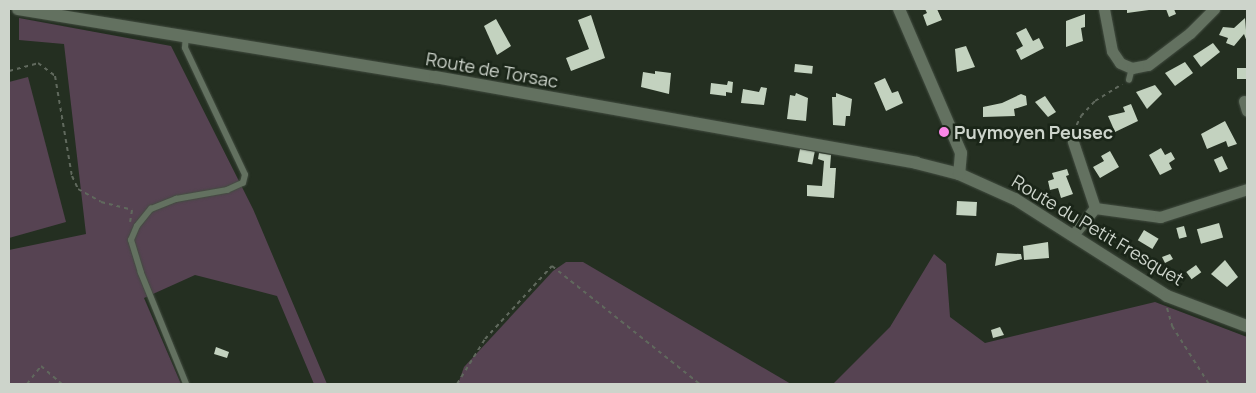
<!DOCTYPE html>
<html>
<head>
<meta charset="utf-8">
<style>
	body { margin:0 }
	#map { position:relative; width:1256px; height:393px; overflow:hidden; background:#242f21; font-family:Manrope,sans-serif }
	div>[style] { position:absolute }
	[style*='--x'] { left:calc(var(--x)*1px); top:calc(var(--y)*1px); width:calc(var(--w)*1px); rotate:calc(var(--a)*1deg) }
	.green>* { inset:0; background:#564352 }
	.building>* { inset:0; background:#c3d2bf; transform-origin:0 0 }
	.path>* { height:2px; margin-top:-1px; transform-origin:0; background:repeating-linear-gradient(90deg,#60695d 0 4px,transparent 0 8px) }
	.roads { filter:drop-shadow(0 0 1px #424c40) drop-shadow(0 0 1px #424c40) }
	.lane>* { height:5.5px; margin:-2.75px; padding:0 2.75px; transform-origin:2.75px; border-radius:2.75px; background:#637160 }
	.street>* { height:11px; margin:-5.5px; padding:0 5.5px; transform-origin:5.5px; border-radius:5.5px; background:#637160 }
	.secondary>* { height:12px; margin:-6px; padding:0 6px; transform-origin:6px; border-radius:6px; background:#637160 }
	.dots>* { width:14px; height:14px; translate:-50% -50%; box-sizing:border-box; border:2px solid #1a2518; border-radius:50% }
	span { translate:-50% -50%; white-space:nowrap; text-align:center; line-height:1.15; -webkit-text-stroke:5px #1a2518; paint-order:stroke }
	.street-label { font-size:18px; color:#cdd4cb }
	.poi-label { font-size:18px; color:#cdd4cb; font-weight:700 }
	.left { translate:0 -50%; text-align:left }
	.frame { position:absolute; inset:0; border:10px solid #cdd4cb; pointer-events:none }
</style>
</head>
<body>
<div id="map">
	<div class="green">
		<div style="clip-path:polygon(19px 18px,171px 46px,253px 209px,327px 384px,314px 384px,277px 296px,195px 275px,144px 298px,181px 384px,9px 384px,9px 250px,86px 234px,64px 44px,19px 40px)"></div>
		<div style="clip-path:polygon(28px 77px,66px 222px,9px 238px,9px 82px)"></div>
		<div style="clip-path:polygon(934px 254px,946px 264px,950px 317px,985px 343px,1155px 302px,1247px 337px,1247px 384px,833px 384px,890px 327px)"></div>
		<div style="clip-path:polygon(566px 262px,583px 262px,791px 384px,458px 384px,464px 367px,553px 271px)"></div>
	</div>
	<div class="building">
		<div style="clip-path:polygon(925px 9px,937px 9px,942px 20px,927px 26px,923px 15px,927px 13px)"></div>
		<div style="clip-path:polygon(1127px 9px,1149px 9px,1149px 10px,1127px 13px)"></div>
		<div style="clip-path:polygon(1166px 9px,1174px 9px,1176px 14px,1169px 17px)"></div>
		<div style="clip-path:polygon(1085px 14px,1085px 27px,1081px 28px,1083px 41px,1066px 47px,1066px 21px)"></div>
		<div style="clip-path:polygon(591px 15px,605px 58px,571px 71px,566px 58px,589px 49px,578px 20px)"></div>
		<div style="clip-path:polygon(1245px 18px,1247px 42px,1244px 34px,1234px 46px,1226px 43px,1228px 38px,1219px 35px,1223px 27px,1234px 28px)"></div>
		<div style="clip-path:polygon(496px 19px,511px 46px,497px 55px,484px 26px)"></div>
		<div style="clip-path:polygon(1026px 28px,1033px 41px,1039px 38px,1044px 48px,1021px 60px,1016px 50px,1023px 46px,1016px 33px)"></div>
		<div style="clip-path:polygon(1213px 43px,1220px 52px,1201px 67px,1193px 56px)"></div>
		<div style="clip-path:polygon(966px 46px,975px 67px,957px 72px,955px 49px)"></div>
		<div style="clip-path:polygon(1185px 62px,1193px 73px,1175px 86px,1165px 73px)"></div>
		<div style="left:795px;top:64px;width:18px;height:8px;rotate:6deg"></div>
		<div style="left:1237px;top:68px;width:10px;height:11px"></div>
		<div style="clip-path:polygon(655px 71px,671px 73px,669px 94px,641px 87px,643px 72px,655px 74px)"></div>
		<div style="clip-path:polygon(885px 78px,892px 93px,898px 91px,903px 103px,886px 111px,874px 83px)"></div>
		<div style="clip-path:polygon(728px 81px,733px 82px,732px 93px,726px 92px,726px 96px,710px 94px,711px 83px,727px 85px)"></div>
		<div style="clip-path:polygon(1155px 85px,1162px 94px,1147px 109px,1136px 92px)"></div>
		<div style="clip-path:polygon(761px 87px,767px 88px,764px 105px,741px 103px,743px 89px,759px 92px)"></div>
		<div style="clip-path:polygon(796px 93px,808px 98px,806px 121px,787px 119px,790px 95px,795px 96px)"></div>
		<div style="clip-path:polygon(836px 93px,852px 99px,850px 116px,846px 116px,845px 126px,833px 125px,832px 97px,836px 97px)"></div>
		<div style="clip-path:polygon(1021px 94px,1026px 96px,1027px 105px,1014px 109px,1015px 116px,983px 117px,983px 107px,1002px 103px)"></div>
		<div style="clip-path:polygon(1045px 96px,1056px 112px,1048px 117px,1035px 102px)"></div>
		<div style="clip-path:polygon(1131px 104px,1138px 121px,1115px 132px,1108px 116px,1125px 112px,1123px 107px)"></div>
		<div style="clip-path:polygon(1225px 121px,1237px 144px,1228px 147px,1226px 141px,1207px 149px,1201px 134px)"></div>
		<div style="clip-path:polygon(1161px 148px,1165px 155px,1171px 152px,1175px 159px,1169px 163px,1172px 169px,1160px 175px,1149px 155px)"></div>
		<div style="left:800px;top:149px;width:15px;height:13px;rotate:11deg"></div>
		<div style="clip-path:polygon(1110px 151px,1119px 167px,1100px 178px,1093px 167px,1104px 161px,1101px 156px)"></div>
		<div style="clip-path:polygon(819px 153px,831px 155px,830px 168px,836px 168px,834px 198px,807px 196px,807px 185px,822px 186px,824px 161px,818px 159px)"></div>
		<div style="left:1222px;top:156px;width:14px;height:9px;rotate:65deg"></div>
		<div style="clip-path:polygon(1067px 169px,1069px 175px,1066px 176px,1073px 194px,1061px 198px,1058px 188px,1050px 190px,1048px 181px,1054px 179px,1052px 173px)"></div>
		<div style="left:957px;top:201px;width:20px;height:14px;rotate:3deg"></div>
		<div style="left:1219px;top:223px;width:15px;height:23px;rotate:74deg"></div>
		<div style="left:1184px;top:226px;width:11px;height:8px;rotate:75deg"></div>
		<div style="left:1144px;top:230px;width:17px;height:12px;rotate:31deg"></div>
		<div style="clip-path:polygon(1048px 242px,1049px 258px,1024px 260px,1023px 246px)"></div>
		<div style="clip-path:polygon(997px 253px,1021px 254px,1022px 259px,995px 266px)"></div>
		<div style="clip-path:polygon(1170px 254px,1173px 259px,1165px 263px,1162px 257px)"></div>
		<div style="clip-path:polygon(1225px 260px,1238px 277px,1227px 287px,1211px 274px)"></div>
		<div style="left:1196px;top:265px;width:9px;height:12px;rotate:54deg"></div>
		<div style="clip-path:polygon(1000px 327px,1004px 335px,993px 338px,991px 330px)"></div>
		<div style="clip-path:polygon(216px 347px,229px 352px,227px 358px,214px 354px)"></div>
	</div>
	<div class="path">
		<div style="--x:9;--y:71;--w:30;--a:-15"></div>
		<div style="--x:38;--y:63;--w:21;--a:37"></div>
		<div style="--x:55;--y:76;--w:101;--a:80.4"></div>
		<div style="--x:72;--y:176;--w:14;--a:65"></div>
		<div style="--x:78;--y:189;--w:26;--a:29"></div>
		<div style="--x:101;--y:202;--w:32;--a:14"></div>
		<div style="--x:132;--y:210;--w:12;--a:99"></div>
		<div style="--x:1073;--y:132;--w:18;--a:-63"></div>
		<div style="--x:1081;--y:116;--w:21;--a:-47"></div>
		<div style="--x:1095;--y:101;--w:32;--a:-32"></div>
		<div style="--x:1167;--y:308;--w:19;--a:74"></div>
		<div style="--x:1172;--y:326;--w:69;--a:57.5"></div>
		<div style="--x:27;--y:384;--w:23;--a:-52"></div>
		<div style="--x:41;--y:366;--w:28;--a:41"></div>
		<div style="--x:457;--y:384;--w:53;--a:-58.1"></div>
		<div style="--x:485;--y:339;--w:99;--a:-47.5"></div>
		<div style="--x:552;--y:266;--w:189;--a:38.6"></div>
	</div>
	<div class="roads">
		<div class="lane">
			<div style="--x:1129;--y:80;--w:12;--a:-76"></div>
			<div style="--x:186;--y:384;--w:120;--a:-112.1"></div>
			<div style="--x:141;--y:273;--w:34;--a:-107"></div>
			<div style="--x:131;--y:240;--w:15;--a:-67"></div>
			<div style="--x:137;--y:226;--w:22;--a:-51"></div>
			<div style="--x:151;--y:209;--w:27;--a:-22"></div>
			<div style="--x:176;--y:199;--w:52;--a:-10"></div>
			<div style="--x:227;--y:190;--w:17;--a:-24"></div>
			<div style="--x:243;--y:183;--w:8;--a:-76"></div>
			<div style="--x:245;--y:175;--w:140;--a:-115.3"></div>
			<div style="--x:185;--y:48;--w:13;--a:-86"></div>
		</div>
		<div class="street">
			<div style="--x:1104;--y:9;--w:43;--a:79.2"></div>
			<div style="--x:1112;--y:51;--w:14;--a:56"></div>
			<div style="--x:1120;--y:63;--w:13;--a:23"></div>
			<div style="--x:1132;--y:68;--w:16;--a:-11"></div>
			<div style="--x:1148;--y:65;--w:53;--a:-37.3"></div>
			<div style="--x:1190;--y:33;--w:34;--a:-45"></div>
			<div style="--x:1244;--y:101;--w:10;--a:73"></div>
			<div style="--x:1095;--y:208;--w:66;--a:7.9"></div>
			<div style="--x:1160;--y:217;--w:91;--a:-17.8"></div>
			<div style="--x:1073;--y:235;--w:35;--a:-51"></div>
			<div style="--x:1095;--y:208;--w:70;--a:-108.4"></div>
		</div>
		<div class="secondary">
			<div style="--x:18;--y:9;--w:423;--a:9.3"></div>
			<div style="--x:435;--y:77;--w:489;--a:10.1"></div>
			<div style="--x:916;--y:163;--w:44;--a:14.3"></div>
			<div style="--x:959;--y:174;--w:61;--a:24.1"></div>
			<div style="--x:1015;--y:199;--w:180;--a:32.5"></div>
			<div style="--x:1167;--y:296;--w:85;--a:20.6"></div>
			<div style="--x:899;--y:9;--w:157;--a:66.7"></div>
			<div style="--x:961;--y:153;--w:21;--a:95"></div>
		</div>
	</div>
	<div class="dots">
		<div style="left:944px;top:132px;background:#fa87e7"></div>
	</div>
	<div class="street-label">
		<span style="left:492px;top:70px;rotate:10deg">Route de Torsac</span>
		<span style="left:1098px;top:230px;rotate:31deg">Route du Petit Fresquet</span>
	</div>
	<div class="poi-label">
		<span class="left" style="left:954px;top:132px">Puymoyen Peusec</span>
	</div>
	<div class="frame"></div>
</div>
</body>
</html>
